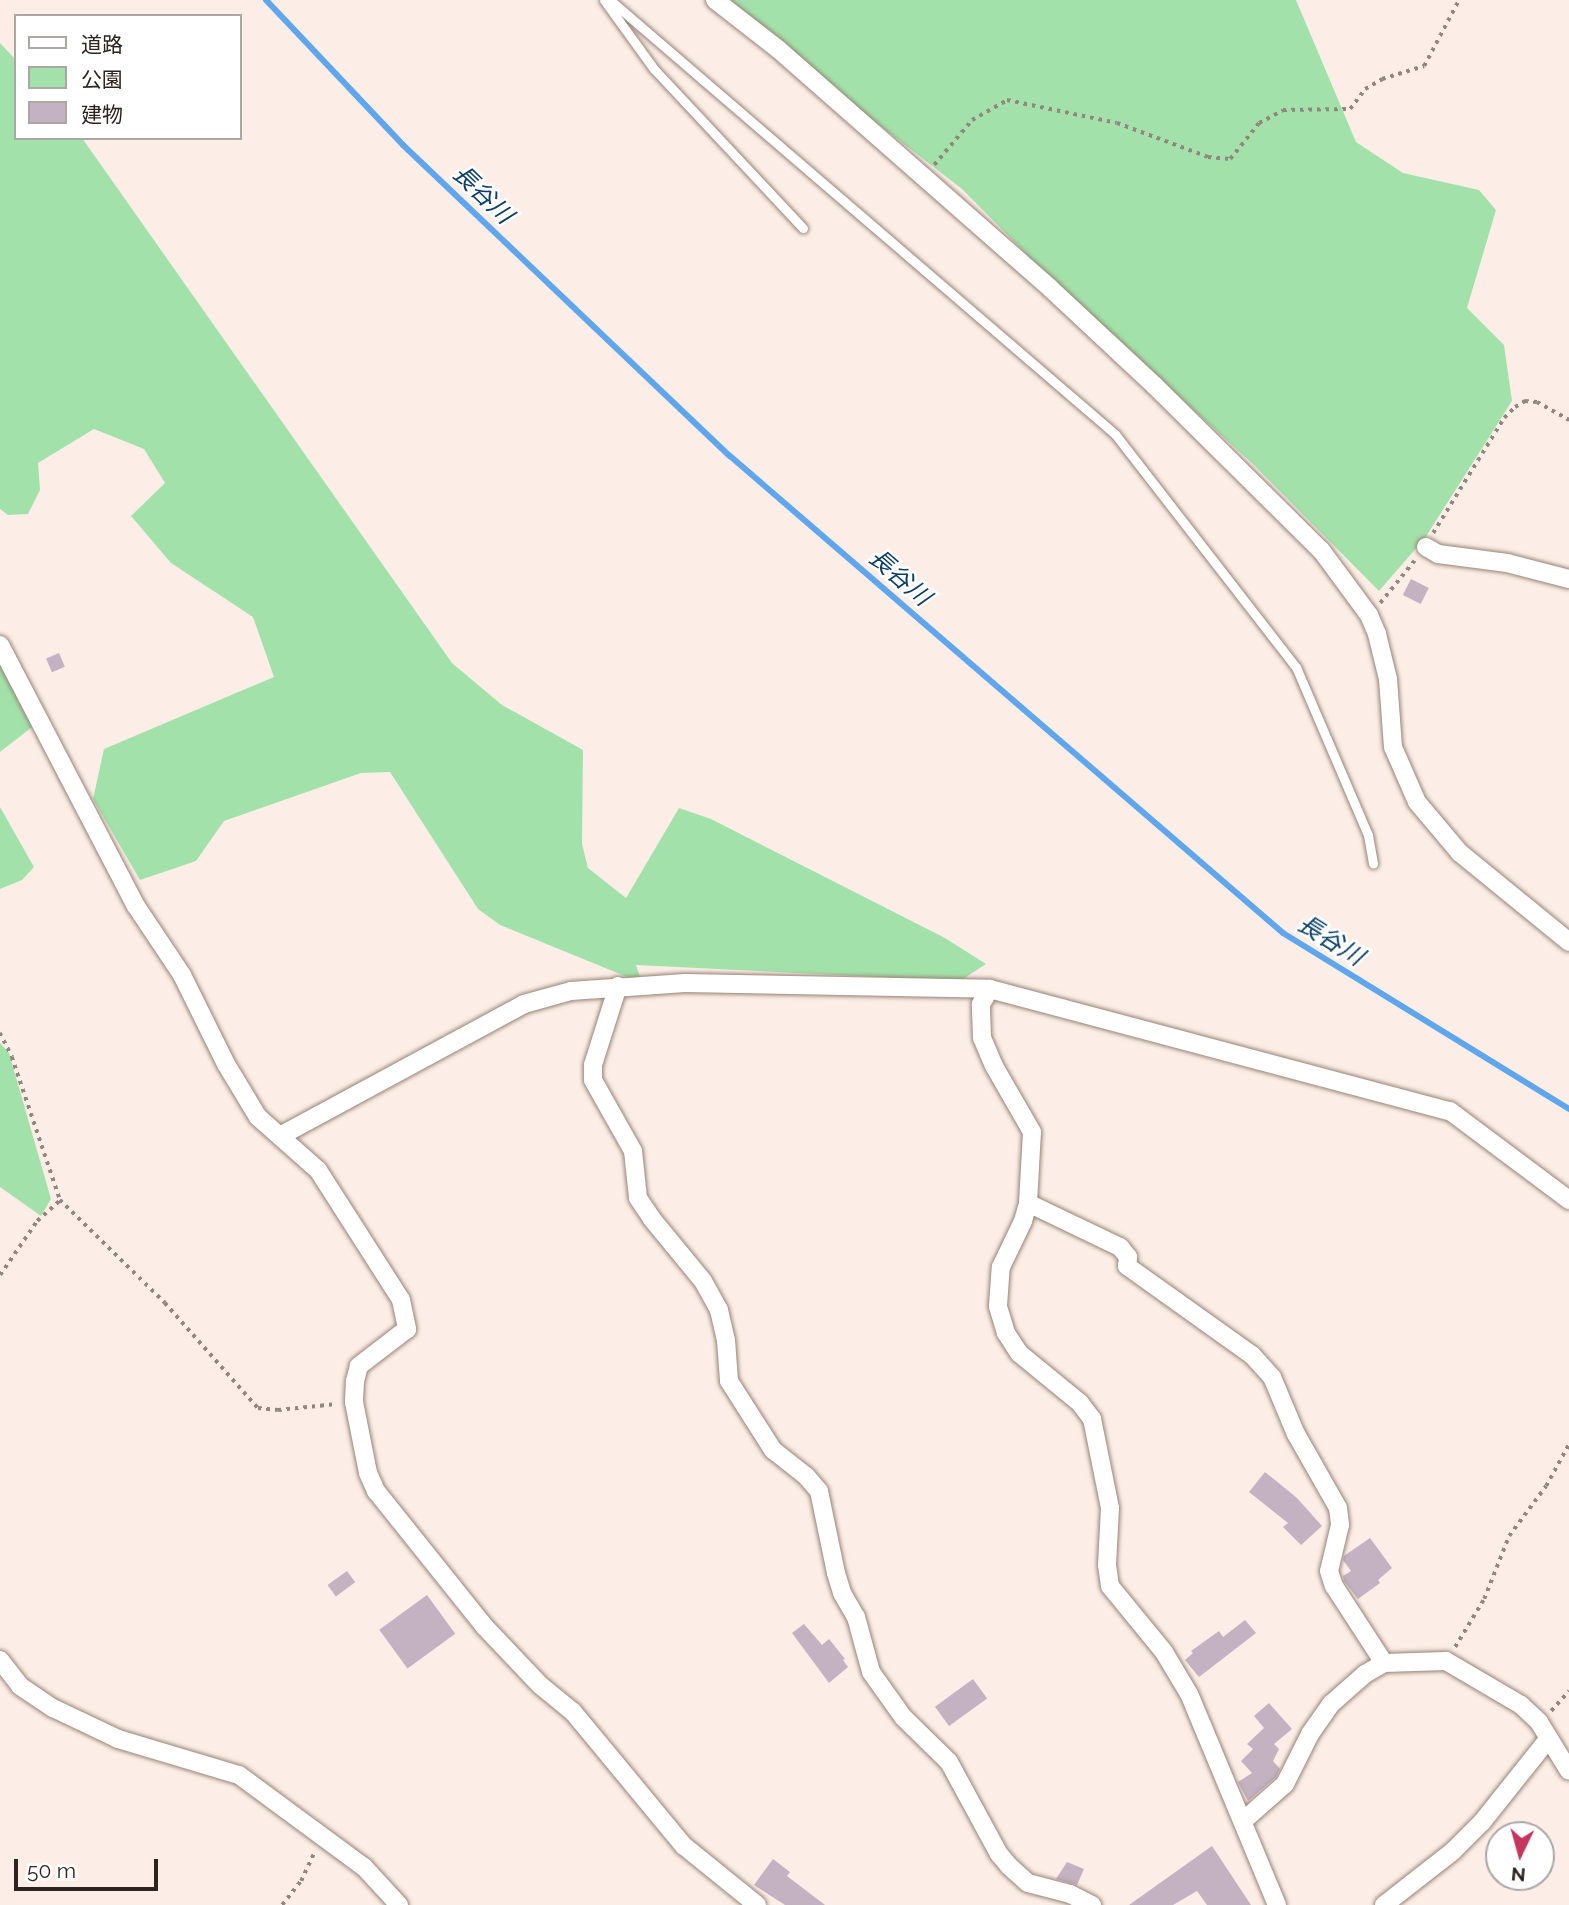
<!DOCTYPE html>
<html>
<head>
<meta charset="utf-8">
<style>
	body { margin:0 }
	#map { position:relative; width:1569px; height:1905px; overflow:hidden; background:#fceee6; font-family:Raleway,"Noto Sans JP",sans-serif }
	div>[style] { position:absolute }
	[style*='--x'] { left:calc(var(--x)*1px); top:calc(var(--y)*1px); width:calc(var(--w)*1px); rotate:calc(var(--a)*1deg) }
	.green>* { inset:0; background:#a2e2aa }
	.stream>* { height:6px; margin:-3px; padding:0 3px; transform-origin:3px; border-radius:3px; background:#60a6ed }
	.building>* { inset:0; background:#c4b1c1; transform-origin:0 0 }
	.path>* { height:3.5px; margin-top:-1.75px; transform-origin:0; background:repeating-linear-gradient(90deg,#928680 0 3.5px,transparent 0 8.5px) }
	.roads { filter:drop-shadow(0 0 2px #978276) drop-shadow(0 0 2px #978276) }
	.lane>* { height:9px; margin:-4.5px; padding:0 4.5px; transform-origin:4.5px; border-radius:4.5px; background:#fff }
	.street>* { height:18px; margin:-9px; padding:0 9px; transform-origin:9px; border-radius:9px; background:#fff }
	span { translate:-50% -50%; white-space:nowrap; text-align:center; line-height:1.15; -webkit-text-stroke:5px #fff; paint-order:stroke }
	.water-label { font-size:24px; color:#093e6a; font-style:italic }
	.legend { position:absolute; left:14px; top:14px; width:228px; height:126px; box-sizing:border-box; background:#fff; border:2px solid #aba7a5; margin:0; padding:9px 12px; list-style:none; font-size:21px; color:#2d241f }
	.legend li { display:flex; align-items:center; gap:14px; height:35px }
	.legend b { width:35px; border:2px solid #aba7a5 }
	.north { position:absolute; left:1485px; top:1821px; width:70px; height:70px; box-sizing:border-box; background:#fff; border:2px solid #aba7a5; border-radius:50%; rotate:185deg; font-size:19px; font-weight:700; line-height:28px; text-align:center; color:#2d241f }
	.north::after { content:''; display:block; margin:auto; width:24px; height:32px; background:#c5365f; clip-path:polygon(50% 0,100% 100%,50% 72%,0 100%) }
	.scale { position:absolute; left:14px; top:1859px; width:144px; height:32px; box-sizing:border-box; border:4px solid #2d241f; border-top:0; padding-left:9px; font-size:21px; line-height:24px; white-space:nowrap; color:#2d241f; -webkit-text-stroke:5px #fff; paint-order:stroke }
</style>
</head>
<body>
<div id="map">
	<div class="green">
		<div style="clip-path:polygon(731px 0,1296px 0,1356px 142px,1403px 173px,1479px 190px,1496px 210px,1467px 308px,1504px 345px,1512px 401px,1425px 538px,1379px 591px,1254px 465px,1063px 291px,962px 189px,869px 117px)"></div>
		<div style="clip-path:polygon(0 43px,16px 60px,16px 138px,82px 138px,452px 663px,502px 705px,583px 750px,582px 844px,588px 868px,626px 898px,679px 808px,711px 819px,945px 938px,986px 964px,960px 981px,636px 965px,642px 983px,500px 925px,478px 909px,390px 772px,361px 773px,224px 821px,196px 861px,140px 880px,93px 799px,104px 749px,274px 677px,253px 617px,171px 563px,131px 516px,165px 483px,144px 449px,94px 429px,38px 463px,40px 490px,28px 514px,8px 515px,0 509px)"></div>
		<div style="clip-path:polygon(0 664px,36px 724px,0 752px)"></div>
		<div style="clip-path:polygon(0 807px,34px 867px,22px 880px,0 889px)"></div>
		<div style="clip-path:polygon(0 1043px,9px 1053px,51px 1199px,41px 1216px,0 1187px)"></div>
	</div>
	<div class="stream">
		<div style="--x:266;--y:0;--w:199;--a:46.6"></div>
		<div style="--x:403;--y:145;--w:451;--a:43.6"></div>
		<div style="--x:730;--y:456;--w:730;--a:40.78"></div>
		<div style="--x:1283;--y:933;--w:336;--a:31.6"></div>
	</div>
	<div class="building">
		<div style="left:1411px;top:579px;width:20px;height:18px;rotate:27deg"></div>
		<div style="left:59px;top:653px;width:15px;height:14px;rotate:67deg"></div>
		<div style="clip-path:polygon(1265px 1472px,1297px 1498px,1322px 1526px,1301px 1545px,1283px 1527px,1288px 1523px,1249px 1492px)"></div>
		<div style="clip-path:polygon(1370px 1538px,1392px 1568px,1378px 1580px,1380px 1583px,1358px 1599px,1344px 1581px,1343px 1576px,1351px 1571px,1343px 1560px,1344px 1556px)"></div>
		<div style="left:347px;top:1571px;width:14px;height:24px;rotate:54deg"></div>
		<div style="left:427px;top:1595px;width:48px;height:59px;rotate:54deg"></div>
		<div style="clip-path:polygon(1245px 1620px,1256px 1633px,1199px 1677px,1185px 1660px,1193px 1653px,1191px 1651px,1219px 1631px,1223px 1637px)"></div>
		<div style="clip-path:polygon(804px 1624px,822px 1645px,829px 1639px,845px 1659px,843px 1660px,848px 1667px,829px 1683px,792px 1633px)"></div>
		<div style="left:973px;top:1679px;width:24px;height:47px;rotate:54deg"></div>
		<div style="clip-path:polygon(1269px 1703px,1292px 1729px,1274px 1744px,1279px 1749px,1273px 1761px,1280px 1769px,1276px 1777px,1248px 1801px,1238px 1782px,1252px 1773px,1241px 1761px,1253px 1749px,1247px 1744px,1264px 1728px,1254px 1716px)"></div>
		<div style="clip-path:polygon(1212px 1846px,1251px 1905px,1207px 1905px,1197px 1891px,1173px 1905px,1129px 1905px)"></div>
		<div style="clip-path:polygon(773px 1859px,790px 1872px,787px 1876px,825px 1905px,785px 1905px,754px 1885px)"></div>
		<div style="clip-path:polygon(1067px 1862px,1084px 1869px,1077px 1885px,1056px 1879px)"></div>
	</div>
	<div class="path">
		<div style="--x:934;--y:165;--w:59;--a:-49.8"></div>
		<div style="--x:972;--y:120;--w:40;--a:-29.7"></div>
		<div style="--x:1007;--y:100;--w:112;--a:11.8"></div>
		<div style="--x:1117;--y:123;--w:97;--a:20.5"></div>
		<div style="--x:1208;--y:157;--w:22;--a:5"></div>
		<div style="--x:1230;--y:159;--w:46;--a:-51.1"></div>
		<div style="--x:1259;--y:123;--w:27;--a:-28"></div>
		<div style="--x:1283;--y:110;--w:67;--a:-0.9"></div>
		<div style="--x:1350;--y:109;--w:25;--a:-53"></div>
		<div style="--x:1365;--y:89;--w:20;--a:-30"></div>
		<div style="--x:1382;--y:79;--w:44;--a:-17.2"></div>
		<div style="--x:1424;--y:66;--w:75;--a:-62.1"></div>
		<div style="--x:1433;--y:533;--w:135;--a:-58.3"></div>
		<div style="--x:1504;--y:418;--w:16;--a:-45"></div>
		<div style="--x:1515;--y:407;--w:12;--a:-31"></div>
		<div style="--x:1525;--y:401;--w:12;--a:5"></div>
		<div style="--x:1537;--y:402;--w:37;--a:29"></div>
		<div style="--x:1380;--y:603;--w:55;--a:-50.9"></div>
		<div style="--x:0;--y:1033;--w:27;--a:63"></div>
		<div style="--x:12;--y:1057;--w:151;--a:71.4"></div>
		<div style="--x:60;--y:1200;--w:147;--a:44.4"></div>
		<div style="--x:165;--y:1303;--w:140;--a:48.5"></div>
		<div style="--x:258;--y:1408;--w:20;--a:6"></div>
		<div style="--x:278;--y:1410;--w:59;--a:-5.8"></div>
		<div style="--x:0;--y:1275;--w:65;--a:-55.6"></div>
		<div style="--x:37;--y:1221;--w:31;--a:-42"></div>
		<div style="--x:1455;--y:1647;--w:56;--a:-58.9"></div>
		<div style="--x:1484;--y:1599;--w:68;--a:-68.4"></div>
		<div style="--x:1509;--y:1536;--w:62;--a:-53.5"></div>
		<div style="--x:1546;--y:1486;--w:48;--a:-61.3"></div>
		<div style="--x:1551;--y:1711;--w:27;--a:-48"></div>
		<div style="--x:282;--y:1905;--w:31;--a:-52"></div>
		<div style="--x:301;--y:1881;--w:33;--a:-65"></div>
	</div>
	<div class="roads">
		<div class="lane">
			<div style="--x:604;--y:0;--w:85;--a:54.1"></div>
			<div style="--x:654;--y:69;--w:218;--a:46.9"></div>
			<div style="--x:610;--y:0;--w:666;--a:40.68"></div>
			<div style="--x:1115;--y:434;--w:295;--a:52.2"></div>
			<div style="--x:1296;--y:667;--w:183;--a:66.8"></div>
			<div style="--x:1368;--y:835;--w:29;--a:80"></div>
		</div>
		<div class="street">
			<div style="--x:715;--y:0;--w:80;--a:37.9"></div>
			<div style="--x:778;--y:49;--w:363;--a:41.3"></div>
			<div style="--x:1051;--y:289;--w:141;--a:43"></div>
			<div style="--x:1154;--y:385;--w:235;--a:44.7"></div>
			<div style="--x:1321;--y:550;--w:81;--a:53.6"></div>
			<div style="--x:1369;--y:615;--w:21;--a:67"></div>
			<div style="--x:1377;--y:634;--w:46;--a:76.3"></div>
			<div style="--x:1388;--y:679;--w:68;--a:85.8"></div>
			<div style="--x:1393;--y:747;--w:60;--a:66.4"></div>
			<div style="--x:1417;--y:802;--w:67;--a:49.9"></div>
			<div style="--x:1460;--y:853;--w:141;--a:39.2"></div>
			<div style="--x:1426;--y:547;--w:14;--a:30"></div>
			<div style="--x:1438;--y:554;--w:70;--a:7.4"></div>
			<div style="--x:1507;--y:563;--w:64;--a:14.5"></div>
			<div style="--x:0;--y:645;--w:294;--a:62.5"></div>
			<div style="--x:136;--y:906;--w:83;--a:56.3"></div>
			<div style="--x:182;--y:975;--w:99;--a:63.7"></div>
			<div style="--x:226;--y:1064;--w:62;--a:58.9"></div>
			<div style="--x:258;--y:1117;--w:80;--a:41.5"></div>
			<div style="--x:318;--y:1170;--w:154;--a:57.4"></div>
			<div style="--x:401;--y:1300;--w:30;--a:78"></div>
			<div style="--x:407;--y:1329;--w:61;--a:142.4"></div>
			<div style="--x:359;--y:1366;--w:16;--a:105"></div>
			<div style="--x:355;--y:1381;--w:21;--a:93"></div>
			<div style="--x:354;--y:1402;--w:72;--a:78.8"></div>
			<div style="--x:368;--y:1473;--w:20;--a:66"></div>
			<div style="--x:376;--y:1491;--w:173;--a:51.3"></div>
			<div style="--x:484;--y:1626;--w:81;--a:46.5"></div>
			<div style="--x:540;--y:1685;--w:43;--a:39.3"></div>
			<div style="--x:573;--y:1712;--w:174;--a:50.4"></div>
			<div style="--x:684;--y:1846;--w:94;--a:38.9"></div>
			<div style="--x:618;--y:986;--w:83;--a:107.6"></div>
			<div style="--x:593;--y:1065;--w:15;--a:90"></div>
			<div style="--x:593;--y:1080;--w:81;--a:60.6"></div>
			<div style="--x:633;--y:1151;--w:47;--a:83.9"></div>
			<div style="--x:638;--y:1198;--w:25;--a:56"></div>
			<div style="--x:652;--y:1219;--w:80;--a:50.6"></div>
			<div style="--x:703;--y:1281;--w:33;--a:61"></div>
			<div style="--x:719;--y:1310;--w:31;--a:77"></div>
			<div style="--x:726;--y:1340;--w:41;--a:85.8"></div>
			<div style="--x:729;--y:1381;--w:82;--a:57.5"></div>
			<div style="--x:773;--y:1450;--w:42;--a:38.2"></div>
			<div style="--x:806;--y:1476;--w:20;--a:49"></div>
			<div style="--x:819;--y:1491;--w:84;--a:78.3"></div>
			<div style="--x:836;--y:1573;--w:21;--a:73"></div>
			<div style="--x:842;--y:1593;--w:28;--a:60"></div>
			<div style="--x:856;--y:1617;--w:57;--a:74.7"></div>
			<div style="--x:871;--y:1672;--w:55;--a:54.6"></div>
			<div style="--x:903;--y:1717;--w:64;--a:44.4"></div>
			<div style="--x:949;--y:1762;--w:105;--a:61.5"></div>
			<div style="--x:999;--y:1854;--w:16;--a:50"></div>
			<div style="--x:1009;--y:1866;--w:25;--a:42"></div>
			<div style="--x:1028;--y:1883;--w:43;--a:14.7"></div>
			<div style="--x:1070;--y:1894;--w:25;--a:27"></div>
			<div style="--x:280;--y:1136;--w:277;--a:-28.4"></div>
			<div style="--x:524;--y:1004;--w:49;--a:-15.5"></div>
			<div style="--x:571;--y:991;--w:114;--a:-4"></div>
			<div style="--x:685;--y:983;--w:305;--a:1.1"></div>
			<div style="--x:1028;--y:1203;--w:102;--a:25.6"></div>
			<div style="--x:1120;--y:1247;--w:13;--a:51"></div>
			<div style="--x:1128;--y:1257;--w:9;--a:96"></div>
			<div style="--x:1127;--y:1266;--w:153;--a:35.5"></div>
			<div style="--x:1252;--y:1355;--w:30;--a:48"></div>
			<div style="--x:1272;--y:1377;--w:62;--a:67.2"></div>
			<div style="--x:1296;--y:1434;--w:85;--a:60.4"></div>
			<div style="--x:1338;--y:1508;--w:17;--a:83"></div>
			<div style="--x:1340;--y:1525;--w:47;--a:103.4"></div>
			<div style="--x:1329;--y:1571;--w:16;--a:72"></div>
			<div style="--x:1334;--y:1586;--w:92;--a:57"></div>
			<div style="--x:0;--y:1660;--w:33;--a:52"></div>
			<div style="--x:20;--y:1686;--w:40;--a:34"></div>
			<div style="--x:53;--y:1708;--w:72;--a:25.5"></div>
			<div style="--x:118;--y:1739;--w:126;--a:16.6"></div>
			<div style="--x:239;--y:1775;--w:155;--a:36.4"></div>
			<div style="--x:364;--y:1867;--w:52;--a:47.4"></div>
			<div style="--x:1243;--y:1821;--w:56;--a:-41.4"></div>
			<div style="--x:1285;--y:1784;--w:56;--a:-63.4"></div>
			<div style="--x:1310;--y:1734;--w:37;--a:-55"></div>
			<div style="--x:1331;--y:1704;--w:45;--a:-41.4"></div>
			<div style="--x:1365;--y:1674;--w:22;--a:-30"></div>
			<div style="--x:1384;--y:1663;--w:62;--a:-1.8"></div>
			<div style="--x:1446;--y:1661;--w:87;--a:30.4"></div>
			<div style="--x:1521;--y:1705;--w:25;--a:43"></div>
			<div style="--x:1539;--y:1722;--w:57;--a:58.5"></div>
			<div style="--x:1277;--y:1905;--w:229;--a:-112.6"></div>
			<div style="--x:1189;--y:1694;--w:49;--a:-120.8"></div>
			<div style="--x:1164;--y:1652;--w:85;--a:-129.3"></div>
			<div style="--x:1110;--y:1586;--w:21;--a:-98"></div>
			<div style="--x:1107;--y:1565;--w:57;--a:-87"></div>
			<div style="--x:1110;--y:1508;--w:91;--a:-101.4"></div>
			<div style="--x:1092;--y:1419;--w:20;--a:-127"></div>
			<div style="--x:1080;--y:1403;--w:79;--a:-140.7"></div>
			<div style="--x:1019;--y:1353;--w:24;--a:-123"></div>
			<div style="--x:1006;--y:1333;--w:28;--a:-107"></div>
			<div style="--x:998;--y:1306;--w:39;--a:-86"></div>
			<div style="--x:1001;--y:1267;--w:51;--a:-64.4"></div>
			<div style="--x:1023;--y:1221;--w:19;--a:-74"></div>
			<div style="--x:1028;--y:1203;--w:71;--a:-86.8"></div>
			<div style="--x:1032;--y:1132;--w:76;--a:-119.9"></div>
			<div style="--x:994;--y:1066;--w:30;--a:-113"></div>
			<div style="--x:982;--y:1038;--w:34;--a:-92"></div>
			<div style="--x:981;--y:1004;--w:17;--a:-59"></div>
			<div style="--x:990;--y:989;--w:476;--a:14.9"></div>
			<div style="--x:1450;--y:1111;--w:149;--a:36.8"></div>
			<div style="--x:1384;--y:1905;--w:88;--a:-38"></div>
			<div style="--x:1453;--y:1851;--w:41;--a:-45"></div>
			<div style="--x:1482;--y:1822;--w:107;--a:-51.4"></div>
		</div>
	</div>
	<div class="water-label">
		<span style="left:483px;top:194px;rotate:44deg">長谷川</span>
		<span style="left:900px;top:577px;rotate:41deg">長谷川</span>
		<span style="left:1331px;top:940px;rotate:32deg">長谷川</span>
	</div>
	<ul class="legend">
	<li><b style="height:9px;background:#fff"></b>道路</li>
	<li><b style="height:19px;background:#a2e2aa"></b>公園</li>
	<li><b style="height:19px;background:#c4b1c1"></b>建物</li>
	</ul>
	<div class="north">N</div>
	<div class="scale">50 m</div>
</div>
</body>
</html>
